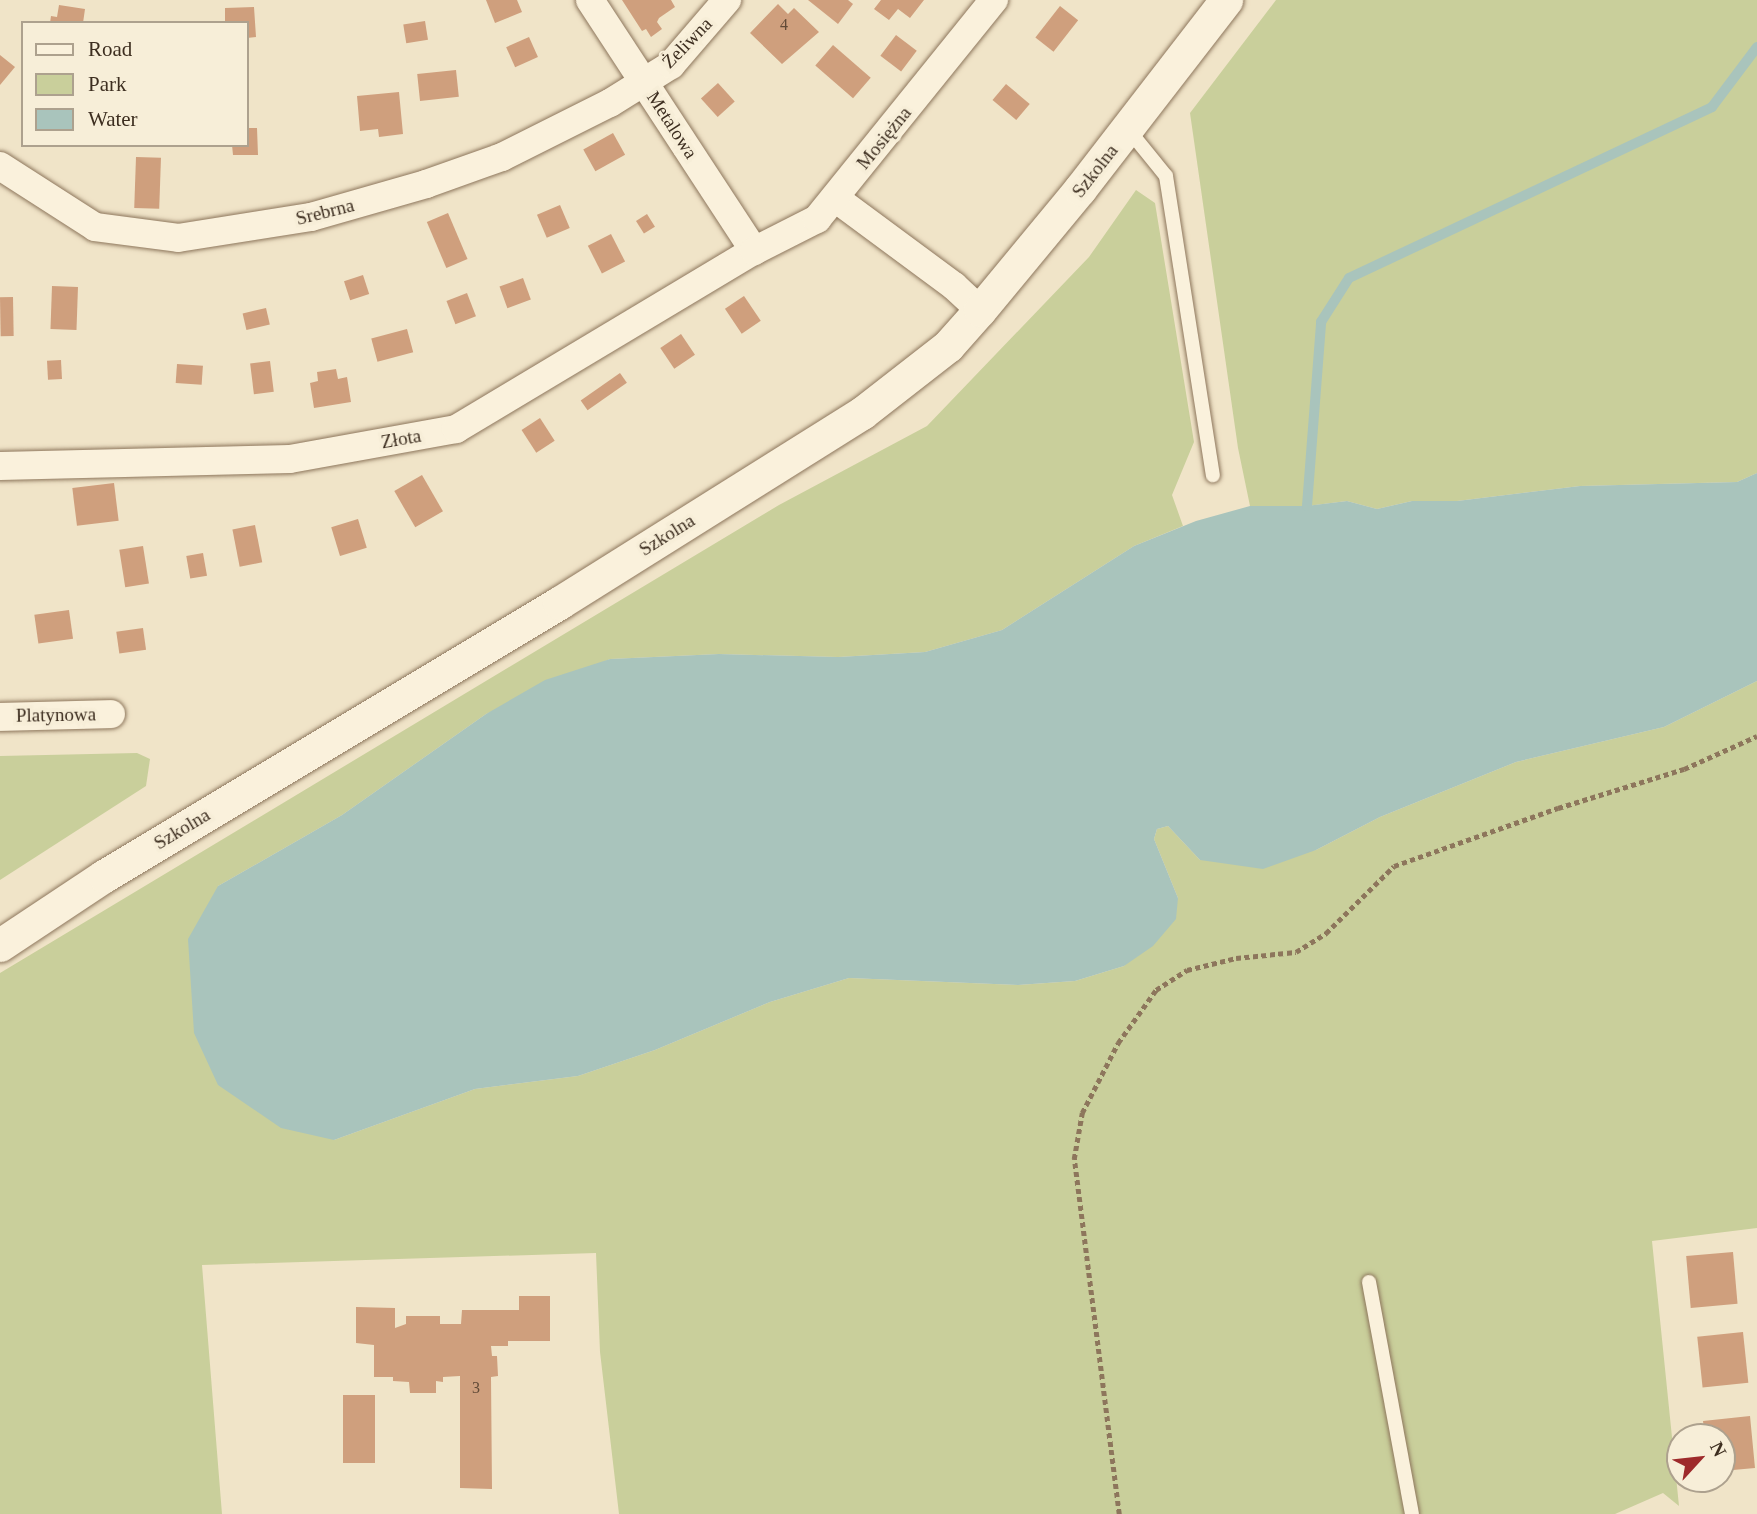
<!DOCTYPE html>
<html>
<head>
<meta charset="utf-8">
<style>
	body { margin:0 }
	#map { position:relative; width:1757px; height:1514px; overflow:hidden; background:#f0e4c8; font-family:Georgia,serif }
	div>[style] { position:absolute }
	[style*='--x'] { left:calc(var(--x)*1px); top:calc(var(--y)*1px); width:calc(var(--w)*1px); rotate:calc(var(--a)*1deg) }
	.green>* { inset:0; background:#c9cf9b }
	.water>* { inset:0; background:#a9c4bc }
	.stream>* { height:10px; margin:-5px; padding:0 5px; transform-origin:5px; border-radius:5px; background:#a9c4bc }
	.building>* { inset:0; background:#cf9f7d; transform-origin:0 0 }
	.path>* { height:4.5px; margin-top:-2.25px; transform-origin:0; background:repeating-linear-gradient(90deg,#8d765c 0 5px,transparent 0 8.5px) }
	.roads { filter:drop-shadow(0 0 2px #8d765c) drop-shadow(0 0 2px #8d765c) }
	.service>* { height:14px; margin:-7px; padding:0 7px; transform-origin:7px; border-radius:7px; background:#faf1dc }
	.minor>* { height:28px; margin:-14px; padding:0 14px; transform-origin:14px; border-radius:14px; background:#faf1dc }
	.tertiary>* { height:33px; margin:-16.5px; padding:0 16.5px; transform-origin:16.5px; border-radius:16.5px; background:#faf1dc }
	span { translate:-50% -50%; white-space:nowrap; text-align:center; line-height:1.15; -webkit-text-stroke:7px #f7eed8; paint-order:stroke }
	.number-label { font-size:16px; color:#624a37 }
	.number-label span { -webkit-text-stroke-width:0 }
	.street-label { font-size:19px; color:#3d2e20 }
	.legend { position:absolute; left:21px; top:21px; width:228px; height:126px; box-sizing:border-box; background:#f7eed8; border:2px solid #ada18e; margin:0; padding:9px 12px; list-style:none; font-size:21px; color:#3d2e20 }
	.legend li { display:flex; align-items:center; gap:14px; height:35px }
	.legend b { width:35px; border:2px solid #ada18e }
	.north { position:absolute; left:1666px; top:1423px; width:70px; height:70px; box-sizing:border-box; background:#f7eed8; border:2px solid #ada18e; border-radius:50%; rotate:63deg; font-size:19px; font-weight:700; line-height:28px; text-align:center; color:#3d2e20 }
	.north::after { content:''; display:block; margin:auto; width:24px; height:32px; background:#9e2a2b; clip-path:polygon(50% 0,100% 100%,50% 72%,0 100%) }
</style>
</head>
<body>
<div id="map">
	<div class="green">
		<div style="clip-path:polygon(1276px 0,1757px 0,1757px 473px,1737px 482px,1580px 486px,1457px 501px,1412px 501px,1377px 509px,1347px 501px,1307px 506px,1250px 506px,1238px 448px,1190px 113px)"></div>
		<div style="clip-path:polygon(1136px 190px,1155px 203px,1194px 442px,1172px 495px,1183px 526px,1134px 546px,1002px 630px,925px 652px,838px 657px,719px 654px,610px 659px,486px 714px,342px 815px,218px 886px,334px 1140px,475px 1089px,578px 1076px,655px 1050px,770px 1002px,849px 978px,1018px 985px,1075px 981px,1124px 966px,1178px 898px,1154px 839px,1157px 829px,1168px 826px,1200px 860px,1316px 850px,1380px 817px,1516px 762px,1664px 727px,1757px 681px,1757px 1228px,1652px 1241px,1679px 1506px,1663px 1493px,1615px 1514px,619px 1514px,600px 1352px,596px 1253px,202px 1265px,222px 1514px,0 1514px,0 973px,779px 505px,927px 426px,1089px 257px)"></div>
		<div style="clip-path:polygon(137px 753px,150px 759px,146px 786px,0 880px,0 756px)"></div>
	</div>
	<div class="water">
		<div style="clip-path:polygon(1757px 473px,1757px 681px,1664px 727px,1516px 762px,1380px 817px,1316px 850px,1263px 869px,1200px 860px,1168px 826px,1157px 829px,1154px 839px,1178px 898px,1176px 919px,1153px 946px,1124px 966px,1075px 981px,1018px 985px,849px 978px,770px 1002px,655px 1050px,578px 1076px,475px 1089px,334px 1140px,281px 1128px,218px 1085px,194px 1033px,188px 939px,218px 886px,342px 815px,486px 714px,545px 680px,610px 659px,719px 654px,838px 657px,925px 652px,1002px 630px,1134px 546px,1196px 521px,1250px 506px,1306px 506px,1347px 501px,1377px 509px,1412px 501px,1457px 501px,1580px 486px,1737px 482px)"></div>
	</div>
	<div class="stream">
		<div style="--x:1307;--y:506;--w:185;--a:-85.6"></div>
		<div style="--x:1321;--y:322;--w:52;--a:-57.5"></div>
		<div style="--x:1349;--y:278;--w:401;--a:-25.2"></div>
		<div style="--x:1712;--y:107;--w:75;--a:-53.1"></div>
	</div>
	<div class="building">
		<div style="clip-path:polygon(486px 0,517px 0,522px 12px,495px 23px)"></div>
		<div style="clip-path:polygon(622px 0,671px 0,675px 7px,659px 18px,657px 22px,662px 29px,651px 37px,646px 29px,642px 31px)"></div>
		<div style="clip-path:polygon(808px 0,848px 0,853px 4px,838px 24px)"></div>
		<div style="clip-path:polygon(881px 0,924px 0,910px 18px,898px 9px,889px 20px,874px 9px)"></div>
		<div style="clip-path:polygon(778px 4px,788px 14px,794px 8px,819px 32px,782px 64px,750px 33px)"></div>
		<div style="clip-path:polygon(59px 5px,85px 9px,83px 23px,50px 23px,51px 16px,57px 17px)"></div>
		<div style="left:1060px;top:6px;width:23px;height:40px;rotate:38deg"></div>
		<div style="clip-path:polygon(254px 7px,256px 37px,247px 38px,247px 23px,225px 23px,225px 8px)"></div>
		<div style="left:425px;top:21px;width:19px;height:22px;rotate:81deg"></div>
		<div style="left:896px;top:35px;width:26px;height:26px;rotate:37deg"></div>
		<div style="left:529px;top:37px;width:22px;height:25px;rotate:66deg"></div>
		<div style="left:833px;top:45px;width:50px;height:27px;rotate:41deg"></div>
		<div style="clip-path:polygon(0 55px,15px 67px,0 85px)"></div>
		<div style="left:456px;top:70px;width:27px;height:39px;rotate:84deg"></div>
		<div style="left:718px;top:83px;width:25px;height:23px;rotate:48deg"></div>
		<div style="left:1006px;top:84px;width:31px;height:21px;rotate:40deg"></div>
		<div style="clip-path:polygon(399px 92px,403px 134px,379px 137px,378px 129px,360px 131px,357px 96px)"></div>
		<div style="clip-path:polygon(247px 128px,257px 128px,258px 155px,233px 155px,232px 145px,247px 145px)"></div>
		<div style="left:613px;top:133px;width:25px;height:34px;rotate:61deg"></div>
		<div style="left:136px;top:157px;width:25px;height:51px;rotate:2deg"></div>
		<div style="left:560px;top:205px;width:25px;height:25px;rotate:67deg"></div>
		<div style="left:448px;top:213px;width:50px;height:23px;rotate:67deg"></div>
		<div style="left:647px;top:214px;width:15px;height:13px;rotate:58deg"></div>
		<div style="left:611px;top:234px;width:31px;height:26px;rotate:63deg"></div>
		<div style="left:363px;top:275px;width:20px;height:20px;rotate:72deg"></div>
		<div style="left:523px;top:278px;width:23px;height:25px;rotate:70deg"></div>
		<div style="left:52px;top:286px;width:26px;height:43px;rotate:2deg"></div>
		<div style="left:467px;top:293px;width:25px;height:22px;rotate:69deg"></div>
		<div style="left:744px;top:296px;width:30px;height:23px;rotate:56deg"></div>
		<div style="left:13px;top:297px;width:39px;height:13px;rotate:89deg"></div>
		<div style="left:266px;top:308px;width:17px;height:24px;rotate:77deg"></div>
		<div style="left:407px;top:329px;width:24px;height:37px;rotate:75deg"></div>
		<div style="left:681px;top:334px;width:25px;height:25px;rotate:56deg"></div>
		<div style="left:61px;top:360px;width:19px;height:14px;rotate:87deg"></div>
		<div style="left:270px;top:361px;width:31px;height:20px;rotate:83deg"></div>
		<div style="left:177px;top:364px;width:26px;height:19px;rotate:4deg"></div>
		<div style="clip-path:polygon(336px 369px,338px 379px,347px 377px,351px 402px,314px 408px,310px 383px,318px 381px,317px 372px)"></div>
		<div style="left:620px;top:373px;width:12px;height:48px;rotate:55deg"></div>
		<div style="left:540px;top:418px;width:27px;height:22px;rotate:57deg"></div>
		<div style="left:422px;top:475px;width:42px;height:32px;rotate:60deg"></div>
		<div style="left:114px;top:483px;width:38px;height:42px;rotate:83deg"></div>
		<div style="left:358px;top:519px;width:30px;height:28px;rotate:73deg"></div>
		<div style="left:255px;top:525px;width:38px;height:23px;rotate:79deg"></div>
		<div style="left:143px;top:546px;width:38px;height:24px;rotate:81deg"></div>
		<div style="left:203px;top:553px;width:23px;height:17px;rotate:80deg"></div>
		<div style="left:69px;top:610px;width:29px;height:35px;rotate:82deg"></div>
		<div style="left:143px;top:628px;width:22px;height:27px;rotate:82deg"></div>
		<div style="left:1733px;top:1252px;width:52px;height:47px;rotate:85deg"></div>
		<div style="clip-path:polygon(519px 1296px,550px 1296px,550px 1341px,508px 1341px,508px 1346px,491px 1346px,492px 1356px,497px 1356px,498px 1376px,491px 1377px,492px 1489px,460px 1488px,460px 1376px,443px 1377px,443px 1382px,436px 1381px,436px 1393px,410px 1393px,409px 1382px,393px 1381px,393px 1377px,374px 1377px,374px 1345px,356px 1343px,356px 1307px,395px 1308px,395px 1328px,406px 1324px,406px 1316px,440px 1316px,440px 1324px,461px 1324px,462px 1310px,519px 1310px)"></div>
		<div style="left:1743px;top:1332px;width:51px;height:46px;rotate:84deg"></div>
		<div style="left:375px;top:1395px;width:68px;height:32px;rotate:90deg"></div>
		<div style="clip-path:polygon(1750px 1416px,1755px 1468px,1722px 1471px,1722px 1437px,1705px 1437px,1703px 1421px)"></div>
	</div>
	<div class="path">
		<div style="--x:1119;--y:1514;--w:358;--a:-97.2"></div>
		<div style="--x:1074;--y:1159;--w:47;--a:-80.1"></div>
		<div style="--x:1082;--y:1113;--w:79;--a:-62.8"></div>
		<div style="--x:1118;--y:1043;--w:65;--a:-54.4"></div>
		<div style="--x:1156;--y:990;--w:37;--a:-33"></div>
		<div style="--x:1187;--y:970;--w:50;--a:-13.8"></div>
		<div style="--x:1236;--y:958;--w:60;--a:-5.7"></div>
		<div style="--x:1296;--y:952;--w:36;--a:-32"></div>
		<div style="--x:1326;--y:933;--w:95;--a:-44.6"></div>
		<div style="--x:1394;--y:866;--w:174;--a:-19.5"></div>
		<div style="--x:1558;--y:808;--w:132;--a:-17.2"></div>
		<div style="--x:1684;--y:769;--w:80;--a:-24.3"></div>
	</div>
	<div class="roads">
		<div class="service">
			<div style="--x:1128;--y:129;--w:60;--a:51"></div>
			<div style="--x:1166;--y:176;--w:303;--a:81.1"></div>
			<div style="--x:1369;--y:1282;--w:236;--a:79.5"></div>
		</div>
		<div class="minor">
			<div style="--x:590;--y:0;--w:300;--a:56.8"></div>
			<div style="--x:0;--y:166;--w:113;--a:32.7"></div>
			<div style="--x:95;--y:227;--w:84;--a:7.5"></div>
			<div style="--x:178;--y:238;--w:135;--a:-9"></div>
			<div style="--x:311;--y:217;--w:120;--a:-16"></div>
			<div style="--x:426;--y:184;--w:81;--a:-19.6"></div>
			<div style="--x:502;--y:157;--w:121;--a:-26.6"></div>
			<div style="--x:610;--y:103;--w:72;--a:-31.9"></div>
			<div style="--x:671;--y:65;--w:86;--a:-49.3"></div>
			<div style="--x:835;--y:198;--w:148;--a:36.5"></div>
			<div style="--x:954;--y:286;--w:35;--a:43"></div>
			<div style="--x:0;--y:466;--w:290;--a:-1.4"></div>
			<div style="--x:290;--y:459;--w:169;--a:-10.2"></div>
			<div style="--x:456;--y:429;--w:347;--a:-30.9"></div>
			<div style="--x:754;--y:251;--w:71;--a:-26.9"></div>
			<div style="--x:817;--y:219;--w:282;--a:-51.1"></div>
			<div style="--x:0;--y:717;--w:111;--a:-1.5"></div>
		</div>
		<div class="tertiary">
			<div style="--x:0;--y:945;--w:125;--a:-33.6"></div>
			<div style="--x:104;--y:876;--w:531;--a:-30.96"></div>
			<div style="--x:559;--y:603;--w:358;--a:-32.1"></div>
			<div style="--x:862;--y:413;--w:109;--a:-37.9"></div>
			<div style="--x:948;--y:346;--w:48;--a:-48.4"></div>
			<div style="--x:980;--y:310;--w:157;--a:-50.4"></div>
			<div style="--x:1080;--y:189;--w:239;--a:-52.3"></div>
		</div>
	</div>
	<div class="number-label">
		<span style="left:784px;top:25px">4</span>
		<span style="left:476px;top:1388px">3</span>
	</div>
	<div class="street-label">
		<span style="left:687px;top:43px;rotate:-46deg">Żeliwna</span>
		<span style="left:672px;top:125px;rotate:57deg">Metalowa</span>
		<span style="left:884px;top:138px;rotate:-51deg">Mosiężna</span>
		<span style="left:1095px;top:171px;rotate:-52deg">Szkolna</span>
		<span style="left:325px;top:212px;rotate:-14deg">Srebrna</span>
		<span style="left:401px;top:439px;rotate:-10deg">Złota</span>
		<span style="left:667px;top:535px;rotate:-32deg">Szkolna</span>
		<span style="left:56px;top:715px;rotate:-1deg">Platynowa</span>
		<span style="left:182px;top:829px;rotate:-31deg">Szkolna</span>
	</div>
	<ul class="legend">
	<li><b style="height:9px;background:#faf1dc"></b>Road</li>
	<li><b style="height:19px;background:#c9cf9b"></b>Park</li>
	<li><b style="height:19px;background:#a9c4bc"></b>Water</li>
	</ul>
	<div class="north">N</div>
</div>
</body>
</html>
